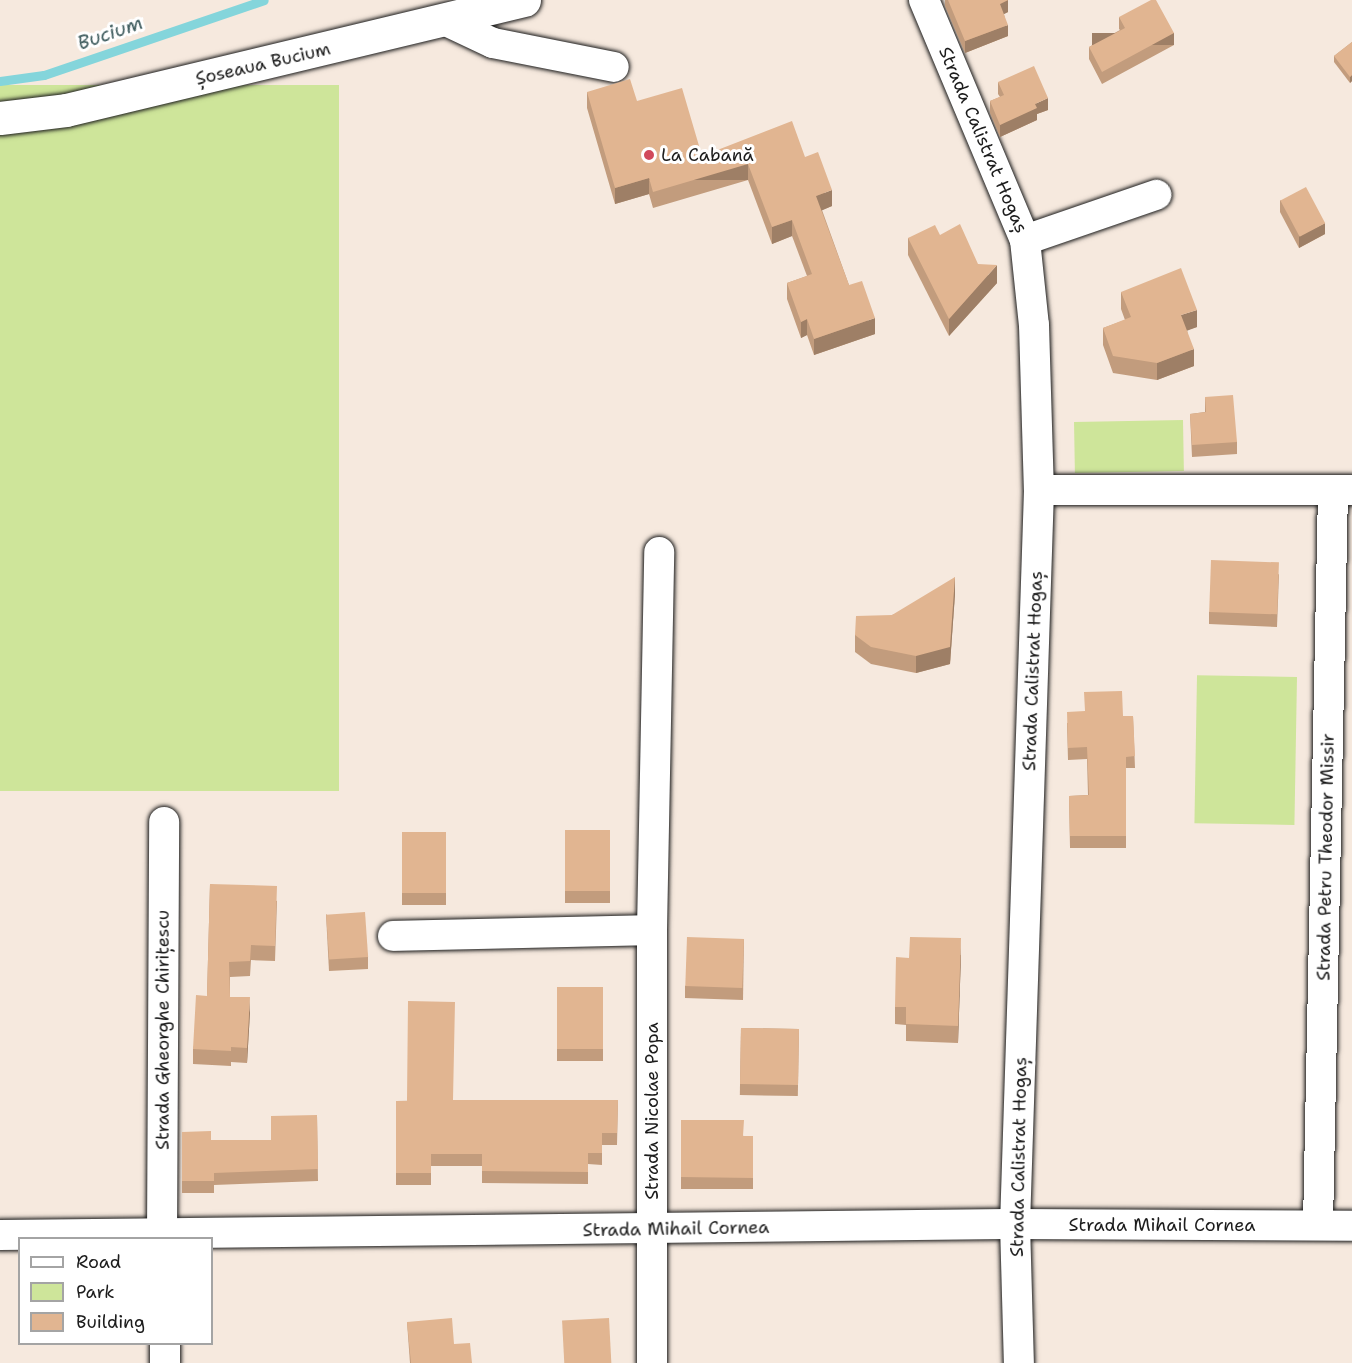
<!DOCTYPE html>
<html>
<head>
<meta charset="utf-8">
<style>
	body { margin:0 }
	#map { position:relative; width:1352px; height:1363px; overflow:hidden; background:#f6e9de; font-family:"Shantell Sans",sans-serif }
	div>[style] { position:absolute }
	[style*='--x'] { left:calc(var(--x)*1px); top:calc(var(--y)*1px); width:calc(var(--w)*1px); rotate:calc(var(--a)*1deg) }
	.green>* { inset:0; background:#cee59a; transform-origin:0 0 }
	.stream>* { height:9px; margin:-4.5px; padding:0 4.5px; transform-origin:4.5px; border-radius:4.5px; background:#84d5db }
	.roads { filter:drop-shadow(0 0 2px #1c1c1c) drop-shadow(0 0 2px #1c1c1c) }
	.minor>* { height:30px; margin:-15px; padding:0 15px; transform-origin:15px; border-radius:15px; background:#fff }
	.major>* { height:33px; margin:-16.5px; padding:0 16.5px; transform-origin:16.5px; border-radius:16.5px; background:#fff }
	.wall>* { inset:0; background:#c29c7d; transform-origin:0 0 }
	.shaded-wall>* { inset:0; background:#9e7f66; transform-origin:0 0 }
	.building>* { inset:0; background:#e1b591; transform-origin:0 0 }
	.dots>* { width:16px; height:16px; translate:-50% -50%; box-sizing:border-box; border:3px solid #fff; border-radius:50% }
	span { translate:-50% -50%; white-space:nowrap; text-align:center; line-height:1.15; -webkit-text-stroke:6px #fff; paint-order:stroke }
	.street-label { font-size:18px; color:#1c1c1c }
	.poi-label { font-size:18px; color:#1c1c1c }
	.left { translate:0 -50%; text-align:left }
	.water-label { font-size:20px; color:#405d5f; font-style:italic }
	.legend { position:absolute; left:18px; top:1237px; width:195px; height:108px; box-sizing:border-box; background:#fff; border:2px solid #a4a4a4; margin:0; padding:8px 10px; list-style:none; font-size:18px; color:#1c1c1c }
	.legend li { display:flex; align-items:center; gap:12px; height:30px }
	.legend b { width:30px; border:2px solid #a4a4a4 }
</style>
</head>
<body>
<div id="map">
	<div class="green">
		<div style="left:339px;top:85px;width:706px;height:346px;rotate:90deg"></div>
		<div style="left:1183px;top:420px;width:51px;height:109px;rotate:89deg"></div>
		<div style="left:1297px;top:677px;width:148px;height:100px;rotate:91deg"></div>
	</div>
	<div class="stream">
		<div style="--x:0;--y:81;--w:44;--a:-7.8"></div>
		<div style="--x:44;--y:75;--w:232;--a:-18.8"></div>
	</div>
	<div class="roads">
		<div class="minor">
			<div style="--x:924;--y:0;--w:260;--a:67.2"></div>
			<div style="--x:1025;--y:240;--w:85;--a:84"></div>
			<div style="--x:1034;--y:325;--w:165;--a:88.3"></div>
			<div style="--x:1039;--y:490;--w:734;--a:91.87"></div>
			<div style="--x:1015;--y:1224;--w:139;--a:88.4"></div>
			<div style="--x:446;--y:21;--w:52;--a:25.1"></div>
			<div style="--x:493;--y:43;--w:123;--a:11.2"></div>
			<div style="--x:1025;--y:240;--w:139;--a:-19"></div>
			<div style="--x:1039;--y:490;--w:313;--a:0"></div>
			<div style="--x:393;--y:936;--w:259;--a:-1.3"></div>
			<div style="--x:1318;--y:1225;--w:735;--a:-88.83"></div>
			<div style="--x:0;--y:1235;--w:1015;--a:-0.62"></div>
			<div style="--x:1015;--y:1224;--w:337;--a:0.3"></div>
			<div style="--x:162;--y:1238;--w:416;--a:-89.7"></div>
			<div style="--x:165;--y:1344;--w:19;--a:90"></div>
			<div style="--x:652;--y:1363;--w:433;--a:-90"></div>
			<div style="--x:652;--y:930;--w:378;--a:-88.9"></div>
		</div>
		<div class="major">
			<div style="--x:0;--y:118;--w:66;--a:-6.9"></div>
			<div style="--x:66;--y:110;--w:471;--a:-13.5"></div>
		</div>
	</div>
	<div class="wall">
		<div style="clip-path:polygon(945px 0,1008px 0,1008px 12px,1004px 14px,1008px 36px,965px 53px,945px 6px)"></div>
		<div style="clip-path:polygon(1119px 17px,1174px 45px,1102px 84px,1089px 59px,1089px 47px,1120px 30px,1119px 29px)"></div>
		<div style="clip-path:polygon(1352px 42px,1352px 81px,1350px 83px,1334px 62px,1334px 56px)"></div>
		<div style="clip-path:polygon(998px 82px,1048px 110px,1037px 114px,1037px 120px,1000px 137px,990px 113px,990px 101px,1000px 97px,998px 94px)"></div>
		<div style="clip-path:polygon(587px 92px,637px 101px,702px 156px,805px 157px,832px 206px,822px 210px,849px 285px,875px 334px,814px 355px,807px 335px,801px 338px,787px 299px,787px 283px,807px 276px,792px 236px,772px 244px,748px 180px,653px 208px,649px 194px,615px 204px,587px 108px)"></div>
		<div style="clip-path:polygon(1280px 200px,1325px 234px,1299px 248px,1280px 212px)"></div>
		<div style="clip-path:polygon(940px 235px,997px 283px,949px 336px,908px 255px,908px 238px)"></div>
		<div style="clip-path:polygon(1121px 292px,1197px 327px,1187px 330px,1194px 366px,1157px 380px,1113px 373px,1103px 345px,1103px 328px,1125px 320px,1121px 309px)"></div>
		<div style="clip-path:polygon(1205px 397px,1237px 442px,1237px 454px,1192px 457px,1190px 414px,1205px 412px)"></div>
		<div style="clip-path:polygon(1279px 574px,1277px 627px,1209px 624px,1209px 612px)"></div>
		<div style="clip-path:polygon(955px 594px,950px 664px,916px 673px,871px 664px,855px 652px,855px 635px,892px 615px)"></div>
		<div style="clip-path:polygon(1123px 716px,1133px 716px,1135px 768px,1126px 768px,1126px 848px,1070px 848px,1069px 796px,1088px 795px,1087px 759px,1068px 760px,1067px 723px)"></div>
		<div style="left:565px;top:830px;width:45px;height:73px"></div>
		<div style="left:402px;top:832px;width:44px;height:73px"></div>
		<div style="clip-path:polygon(210px 884px,277px 901px,275px 961px,251px 960px,250px 976px,230px 977px,230px 997px,250px 1012px,247px 1063px,231px 1062px,231px 1066px,193px 1064px,193px 1049px,207px 996px)"></div>
		<div style="clip-path:polygon(326px 914px,368px 957px,368px 969px,329px 971px)"></div>
		<div style="clip-path:polygon(744px 939px,743px 1000px,685px 998px,685px 986px)"></div>
		<div style="clip-path:polygon(961px 955px,958px 1043px,906px 1041px,906px 1025px,895px 1024px,895px 1007px,909px 958px)"></div>
		<div style="left:557px;top:987px;width:46px;height:74px"></div>
		<div style="left:741px;top:1028px;width:58px;height:67px;rotate:1deg"></div>
		<div style="clip-path:polygon(453px 1100px,618px 1100px,617px 1145px,602px 1145px,602px 1165px,588px 1164px,588px 1184px,482px 1183px,482px 1166px,431px 1166px,431px 1185px,396px 1185px,396px 1101px)"></div>
		<div style="clip-path:polygon(317px 1115px,318px 1181px,214px 1185px,214px 1193px,182px 1193px,182px 1132px,211px 1140px,271px 1140px)"></div>
		<div style="clip-path:polygon(681px 1120px,744px 1136px,753px 1136px,753px 1189px,681px 1189px)"></div>
		<div style="clip-path:polygon(407px 1322px,454px 1344px,472px 1363px,410px 1363px)"></div>
	</div>
	<div class="shaded-wall">
		<div style="clip-path:polygon(1008px 0,1008px 12px,1000px 16px,1000px 4px)"></div>
		<div style="clip-path:polygon(1008px 25px,1008px 36px,965px 53px,965px 41px)"></div>
		<div style="left:1174px;top:33px;width:12px;height:82px;rotate:90deg"></div>
		<div style="clip-path:polygon(1352px 75px,1352px 81px,1350px 83px,1350px 77px)"></div>
		<div style="clip-path:polygon(1048px 98px,1048px 110px,1037px 114px,1037px 120px,1000px 137px,1000px 125px,1035px 104px)"></div>
		<div style="left:748px;top:164px;width:16px;height:99px;rotate:90deg"></div>
		<div style="clip-path:polygon(649px 178px,649px 194px,615px 204px,615px 188px)"></div>
		<div style="clip-path:polygon(832px 190px,832px 206px,816px 213px,816px 196px)"></div>
		<div style="clip-path:polygon(792px 220px,792px 236px,772px 244px,772px 227px)"></div>
		<div style="clip-path:polygon(1325px 223px,1325px 234px,1299px 248px,1299px 236px)"></div>
		<div style="clip-path:polygon(997px 265px,997px 283px,949px 336px,949px 319px)"></div>
		<div style="clip-path:polygon(1197px 310px,1197px 327px,1181px 333px,1181px 315px)"></div>
		<div style="clip-path:polygon(875px 318px,875px 334px,814px 355px,814px 339px)"></div>
		<div style="clip-path:polygon(807px 319px,807px 335px,801px 338px,801px 322px)"></div>
		<div style="clip-path:polygon(1194px 349px,1194px 366px,1157px 380px,1157px 363px)"></div>
		<div style="clip-path:polygon(955px 577px,955px 594px,950px 664px,916px 673px,916px 656px)"></div>
		<div style="clip-path:polygon(961px 938px,961px 955px,958px 1043px,958px 1026px)"></div>
		<div style="clip-path:polygon(250px 997px,250px 1012px,247px 1063px,247px 1048px)"></div>
	</div>
	<div class="building">
		<div style="clip-path:polygon(948px 0,1008px 0,1000px 4px,1008px 25px,965px 41px)"></div>
		<div style="clip-path:polygon(1151px 0,1156px 0,1174px 33px,1102px 72px,1089px 47px,1125px 28px,1119px 17px)"></div>
		<div style="clip-path:polygon(1352px 42px,1352px 75px,1350px 77px,1334px 56px)"></div>
		<div style="clip-path:polygon(1034px 66px,1048px 98px,1035px 104px,1037px 108px,1000px 125px,990px 101px,1004px 95px,998px 82px)"></div>
		<div style="clip-path:polygon(630px 79px,637px 101px,682px 88px,702px 156px,792px 121px,805px 157px,818px 152px,832px 190px,816px 196px,849px 285px,862px 281px,875px 318px,814px 339px,807px 319px,801px 322px,787px 283px,812px 274px,792px 220px,772px 227px,748px 164px,653px 192px,649px 178px,615px 188px,587px 92px)"></div>
		<div style="left:1306px;top:187px;width:41px;height:29px;rotate:62deg"></div>
		<div style="clip-path:polygon(960px 224px,978px 264px,997px 265px,949px 319px,908px 238px,935px 225px,940px 235px)"></div>
		<div style="clip-path:polygon(1181px 268px,1197px 310px,1181px 315px,1194px 349px,1157px 363px,1113px 356px,1103px 328px,1131px 317px,1121px 292px)"></div>
		<div style="clip-path:polygon(1233px 395px,1237px 442px,1192px 445px,1190px 414px,1206px 412px,1205px 397px)"></div>
		<div style="left:1211px;top:560px;width:68px;height:52px;rotate:2deg"></div>
		<div style="clip-path:polygon(955px 577px,950px 647px,916px 656px,871px 647px,855px 635px,856px 616px,892px 615px)"></div>
		<div style="clip-path:polygon(1122px 691px,1123px 716px,1133px 716px,1135px 756px,1126px 757px,1126px 836px,1070px 836px,1069px 796px,1089px 795px,1087px 747px,1068px 748px,1067px 712px,1085px 711px,1084px 692px)"></div>
		<div style="left:565px;top:830px;width:45px;height:61px"></div>
		<div style="left:402px;top:832px;width:44px;height:61px"></div>
		<div style="clip-path:polygon(210px 884px,277px 886px,275px 946px,251px 945px,250px 961px,229px 962px,230px 997px,250px 997px,247px 1048px,231px 1047px,231px 1051px,193px 1049px,196px 995px,207px 996px)"></div>
		<div style="left:365px;top:912px;width:45px;height:39px;rotate:86deg"></div>
		<div style="left:687px;top:937px;width:57px;height:49px;rotate:2deg"></div>
		<div style="clip-path:polygon(910px 937px,961px 938px,958px 1026px,906px 1024px,906px 1007px,895px 1007px,896px 957px,909px 958px)"></div>
		<div style="left:557px;top:987px;width:46px;height:62px"></div>
		<div style="clip-path:polygon(408px 1001px,455px 1002px,453px 1100px,618px 1100px,617px 1133px,602px 1133px,602px 1153px,588px 1153px,588px 1172px,482px 1171px,482px 1154px,431px 1154px,431px 1173px,396px 1173px,396px 1101px,407px 1101px)"></div>
		<div style="left:741px;top:1028px;width:58px;height:56px;rotate:1deg"></div>
		<div style="clip-path:polygon(317px 1115px,318px 1169px,214px 1173px,214px 1181px,182px 1181px,182px 1132px,211px 1131px,211px 1140px,271px 1140px,271px 1116px)"></div>
		<div style="clip-path:polygon(681px 1120px,744px 1120px,743px 1136px,753px 1136px,753px 1178px,681px 1177px)"></div>
		<div style="clip-path:polygon(452px 1318px,454px 1344px,470px 1343px,472px 1363px,411px 1363px,407px 1322px)"></div>
		<div style="left:609px;top:1318px;width:45px;height:47px;rotate:87deg"></div>
	</div>
	<div class="dots">
		<div style="left:649px;top:155px;background:#d1495b"></div>
	</div>
	<div class="street-label">
		<span style="left:263px;top:64px;rotate:-13deg">Șoseaua Bucium</span>
		<span style="left:983px;top:140px;rotate:67deg">Strada Calistrat Hogaș</span>
		<span style="left:1033px;top:671px;rotate:-88deg">Strada Calistrat Hogaș</span>
		<span style="left:1326px;top:857px;rotate:-89deg">Strada Petru Theodor Missir</span>
		<span style="left:163px;top:1030px;rotate:-90deg">Strada Gheorghe Chirițescu</span>
		<span style="left:652px;top:1111px;rotate:-90deg">Strada Nicolae Popa</span>
		<span style="left:1019px;top:1157px;rotate:-89deg">Strada Calistrat Hogaș</span>
		<span style="left:1162px;top:1225px">Strada Mihail Cornea</span>
		<span style="left:676px;top:1229px;rotate:-1deg">Strada Mihail Cornea</span>
	</div>
	<div class="poi-label">
		<span class="left" style="left:661px;top:155px">La Cabană</span>
	</div>
	<div class="water-label">
		<span style="left:110px;top:33px;rotate:-19deg">Bucium</span>
	</div>
	<ul class="legend">
	<li><b style="height:8px;background:#fff"></b>Road</li>
	<li><b style="height:16px;background:#cee59a"></b>Park</li>
	<li><b style="height:16px;background:#e1b591"></b>Building</li>
	</ul>
</div>
</body>
</html>
